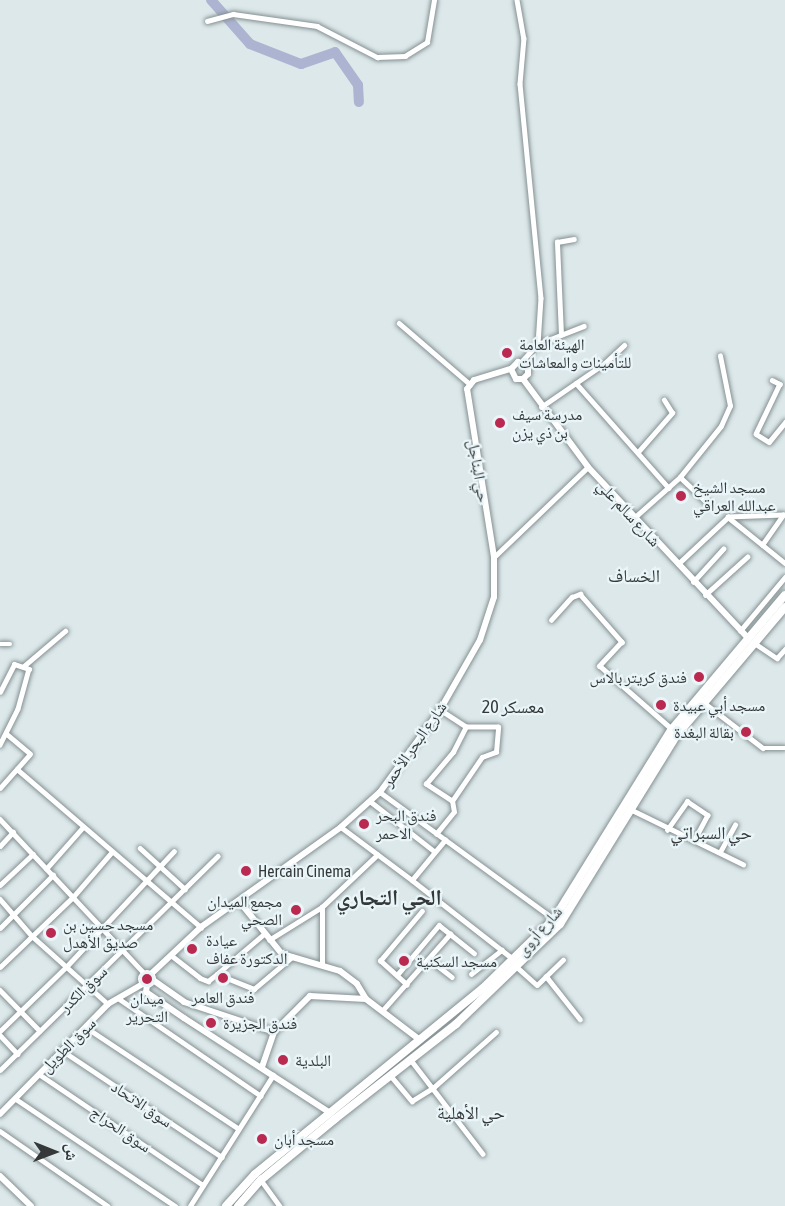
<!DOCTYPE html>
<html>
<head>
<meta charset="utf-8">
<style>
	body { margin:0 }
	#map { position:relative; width:785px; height:1206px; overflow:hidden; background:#dce8ea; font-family:"Asap Condensed","Noto Naskh Arabic",sans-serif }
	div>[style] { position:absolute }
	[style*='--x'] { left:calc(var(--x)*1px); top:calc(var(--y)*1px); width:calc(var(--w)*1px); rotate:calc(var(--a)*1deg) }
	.river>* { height:10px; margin:-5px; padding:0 5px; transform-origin:5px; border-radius:5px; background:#adb4d1 }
	.roads { filter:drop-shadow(0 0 2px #859092) drop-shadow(0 0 2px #859092) }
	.minor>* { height:4.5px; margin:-2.25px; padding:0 2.25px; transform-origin:2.25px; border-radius:2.25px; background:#fff }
	.tertiary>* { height:6px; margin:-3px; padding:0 3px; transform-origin:3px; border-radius:3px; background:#fff }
	.tertiary>.ring { margin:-3px; padding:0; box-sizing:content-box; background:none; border:6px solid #fff; border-radius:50% }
	.primary>* { height:8px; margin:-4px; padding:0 4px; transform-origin:4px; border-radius:4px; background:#fff }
	.dots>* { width:16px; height:16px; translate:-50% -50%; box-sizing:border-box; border:3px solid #e9f5f8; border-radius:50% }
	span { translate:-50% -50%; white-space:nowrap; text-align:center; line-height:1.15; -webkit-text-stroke:4.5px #e9f5f8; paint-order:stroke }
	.poi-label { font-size:16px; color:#343839 }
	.left { translate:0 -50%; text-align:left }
	.right { translate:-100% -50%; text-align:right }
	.street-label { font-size:16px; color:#343839 }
	.neighbourhood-label { font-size:18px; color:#343839 }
	.district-label { font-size:22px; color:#343839; font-weight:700 }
	.north { position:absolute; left:24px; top:1122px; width:60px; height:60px; -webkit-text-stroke:4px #e9f5f8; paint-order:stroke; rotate:91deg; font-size:16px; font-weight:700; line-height:24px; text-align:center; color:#343839 }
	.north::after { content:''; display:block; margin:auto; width:21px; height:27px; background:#343839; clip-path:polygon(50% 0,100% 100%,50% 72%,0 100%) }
</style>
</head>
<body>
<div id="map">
	<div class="river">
		<div style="--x:211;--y:0;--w:59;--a:48.4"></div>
		<div style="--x:250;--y:44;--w:55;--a:21.4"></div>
		<div style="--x:301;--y:64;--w:36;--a:-19"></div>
		<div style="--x:335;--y:52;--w:40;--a:55.1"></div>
		<div style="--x:358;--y:85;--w:17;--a:87"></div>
	</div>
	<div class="roads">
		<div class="minor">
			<div style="--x:517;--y:0;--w:39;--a:80"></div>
			<div style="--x:524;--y:38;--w:46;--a:95"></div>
			<div style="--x:520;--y:84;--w:215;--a:84.4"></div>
			<div style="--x:541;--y:298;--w:46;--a:93.7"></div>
			<div style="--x:538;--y:344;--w:24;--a:132"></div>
			<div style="--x:207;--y:21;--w:27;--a:-15"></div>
			<div style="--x:233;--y:14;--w:85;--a:8.1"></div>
			<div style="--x:317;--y:26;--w:68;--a:27.3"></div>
			<div style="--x:377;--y:57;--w:28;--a:-2"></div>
			<div style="--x:405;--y:56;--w:26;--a:-32"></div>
			<div style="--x:427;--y:42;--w:43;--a:-80.5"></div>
			<div style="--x:399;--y:323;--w:94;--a:40.7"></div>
			<div style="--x:561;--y:335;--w:93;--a:-92.5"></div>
			<div style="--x:557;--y:242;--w:17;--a:-10"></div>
			<div style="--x:538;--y:344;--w:49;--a:-21.4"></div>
			<div style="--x:772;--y:380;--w:9;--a:27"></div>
			<div style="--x:780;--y:384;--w:55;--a:115.6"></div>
			<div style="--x:756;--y:434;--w:15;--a:32"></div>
			<div style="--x:769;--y:442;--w:26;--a:-51"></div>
			<div style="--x:576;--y:383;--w:140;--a:48.5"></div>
			<div style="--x:541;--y:407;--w:78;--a:-34.5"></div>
			<div style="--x:605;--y:363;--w:26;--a:-43"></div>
			<div style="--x:638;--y:452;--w:52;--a:-48.9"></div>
			<div style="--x:672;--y:413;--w:15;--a:-122"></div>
			<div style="--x:680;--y:477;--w:40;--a:43"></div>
			<div style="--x:783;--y:515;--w:55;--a:177.9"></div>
			<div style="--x:728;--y:517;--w:73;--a:38.9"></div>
			<div style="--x:634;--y:518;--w:62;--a:-41.7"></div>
			<div style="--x:680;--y:477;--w:65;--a:-51.2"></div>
			<div style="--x:721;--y:426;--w:22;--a:-66"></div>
			<div style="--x:730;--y:406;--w:51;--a:-101.3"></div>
			<div style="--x:762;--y:545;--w:37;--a:-55"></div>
			<div style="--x:494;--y:557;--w:130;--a:-43.8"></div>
			<div style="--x:678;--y:564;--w:69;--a:-43.2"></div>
			<div style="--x:693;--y:582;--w:45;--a:-47.7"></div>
			<div style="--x:705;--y:595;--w:57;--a:-42.1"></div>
			<div style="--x:551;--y:620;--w:31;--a:-48"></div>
			<div style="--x:572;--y:597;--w:9;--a:-21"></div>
			<div style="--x:580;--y:594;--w:64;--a:48.8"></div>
			<div style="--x:622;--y:642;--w:33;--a:133"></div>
			<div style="--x:600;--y:666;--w:96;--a:41.2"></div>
			<div style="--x:740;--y:631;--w:70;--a:-50.2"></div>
			<div style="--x:753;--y:642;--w:29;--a:34"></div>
			<div style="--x:777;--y:658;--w:12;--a:-48"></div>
			<div style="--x:0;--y:644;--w:10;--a:0"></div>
			<div style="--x:24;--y:666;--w:54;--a:-40.5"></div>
			<div style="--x:0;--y:692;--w:31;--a:-63"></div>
			<div style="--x:14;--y:664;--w:16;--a:18"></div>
			<div style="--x:29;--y:669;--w:41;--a:105.4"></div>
			<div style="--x:18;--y:709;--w:40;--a:116.6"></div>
			<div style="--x:702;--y:701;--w:77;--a:37.6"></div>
			<div style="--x:763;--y:748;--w:22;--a:0"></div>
			<div style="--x:17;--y:769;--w:243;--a:40.7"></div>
			<div style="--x:0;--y:788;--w:45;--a:-48.6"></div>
			<div style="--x:30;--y:754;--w:31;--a:-140"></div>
			<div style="--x:380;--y:792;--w:215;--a:36.1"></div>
			<div style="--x:370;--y:801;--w:81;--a:38"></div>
			<div style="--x:452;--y:801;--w:53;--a:-55.7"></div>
			<div style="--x:482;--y:757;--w:15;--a:-20"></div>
			<div style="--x:496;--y:752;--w:25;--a:-85"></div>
			<div style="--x:498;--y:727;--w:32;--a:180"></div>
			<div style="--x:630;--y:809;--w:126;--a:26"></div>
			<div style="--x:0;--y:819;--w:211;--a:46.9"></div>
			<div style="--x:341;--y:827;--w:89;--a:36.7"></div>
			<div style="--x:412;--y:880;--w:52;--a:-50.5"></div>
			<div style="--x:667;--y:830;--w:35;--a:-55"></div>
			<div style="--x:687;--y:801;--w:25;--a:34"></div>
			<div style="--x:708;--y:815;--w:27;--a:118"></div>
			<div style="--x:436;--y:834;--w:28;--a:-51"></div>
			<div style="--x:454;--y:812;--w:11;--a:-100"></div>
			<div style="--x:452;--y:801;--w:31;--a:-147"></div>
			<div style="--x:426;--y:784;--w:42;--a:-49.8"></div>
			<div style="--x:453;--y:752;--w:28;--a:-63"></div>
			<div style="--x:466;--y:727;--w:31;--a:-147"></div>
			<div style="--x:0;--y:846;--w:19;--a:-47"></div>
			<div style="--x:140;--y:848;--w:61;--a:42.3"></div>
			<div style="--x:720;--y:852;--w:31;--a:-61"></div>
			<div style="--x:46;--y:869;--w:56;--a:-48.6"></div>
			<div style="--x:412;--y:880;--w:128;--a:38"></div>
			<div style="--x:0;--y:885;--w:45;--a:-43.2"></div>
			<div style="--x:0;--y:899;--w:49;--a:49.1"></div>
			<div style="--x:32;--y:936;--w:102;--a:41.8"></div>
			<div style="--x:0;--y:928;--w:75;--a:-45"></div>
			<div style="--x:269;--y:940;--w:62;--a:-31.9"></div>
			<div style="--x:171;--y:955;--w:37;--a:38"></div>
			<div style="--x:200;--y:978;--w:9;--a:21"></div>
			<div style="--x:208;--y:981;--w:11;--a:-38"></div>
			<div style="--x:217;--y:974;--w:40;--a:22"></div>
			<div style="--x:254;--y:989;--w:50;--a:-40.1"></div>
			<div style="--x:429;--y:959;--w:29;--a:38"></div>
			<div style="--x:322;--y:965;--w:58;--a:-90"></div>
			<div style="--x:322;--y:907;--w:76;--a:-43.4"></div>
			<div style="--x:0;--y:967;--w:101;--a:-43.8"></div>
			<div style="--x:73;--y:897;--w:58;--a:-49.2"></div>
			<div style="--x:518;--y:968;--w:25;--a:42"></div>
			<div style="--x:537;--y:985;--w:36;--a:-44"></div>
			<div style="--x:217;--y:974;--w:62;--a:-40.4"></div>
			<div style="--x:471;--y:974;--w:39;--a:-38"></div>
			<div style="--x:397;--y:975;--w:65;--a:-50"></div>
			<div style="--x:439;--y:925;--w:45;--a:38.7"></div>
			<div style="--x:546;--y:976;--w:55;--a:51.7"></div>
			<div style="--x:407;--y:985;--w:36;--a:-138"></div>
			<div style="--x:380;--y:961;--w:65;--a:-50"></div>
			<div style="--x:0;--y:990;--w:57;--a:45.7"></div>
			<div style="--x:118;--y:998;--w:173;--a:34.4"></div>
			<div style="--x:382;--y:1011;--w:103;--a:-48.6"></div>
			<div style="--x:87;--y:1028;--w:182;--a:33.6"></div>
			<div style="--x:0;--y:1031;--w:92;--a:-44.1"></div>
			<div style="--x:66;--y:967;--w:158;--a:-47"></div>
			<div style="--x:0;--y:1035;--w:26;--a:47"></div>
			<div style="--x:63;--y:1051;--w:191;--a:33.7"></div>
			<div style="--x:411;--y:1060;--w:118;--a:52.5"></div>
			<div style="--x:0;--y:1070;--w:305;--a:-44.5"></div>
			<div style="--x:39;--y:1074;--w:198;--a:34.1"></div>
			<div style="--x:391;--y:1076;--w:33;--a:50"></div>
			<div style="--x:412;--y:1101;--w:25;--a:-32"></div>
			<div style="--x:433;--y:1088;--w:84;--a:-41.6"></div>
			<div style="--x:16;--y:1099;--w:192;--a:33.9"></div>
			<div style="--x:0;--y:1131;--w:131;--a:34.8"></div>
			<div style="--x:261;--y:1180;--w:32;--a:54"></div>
			<div style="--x:190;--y:1206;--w:155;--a:-57.6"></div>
		</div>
		<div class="tertiary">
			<div style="--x:523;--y:379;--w:109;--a:53.5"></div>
			<div style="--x:588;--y:467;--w:233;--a:46.9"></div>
			<div style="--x:239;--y:901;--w:68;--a:50.9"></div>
			<div style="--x:282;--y:954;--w:60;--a:16.3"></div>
			<div style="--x:340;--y:971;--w:21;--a:37"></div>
			<div style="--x:357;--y:984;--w:17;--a:59"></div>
			<div style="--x:366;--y:999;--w:68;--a:37.2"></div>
			<div class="ring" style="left:141px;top:973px;width:6px;height:6px"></div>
			<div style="--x:151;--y:974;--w:69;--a:-43.2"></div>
			<div style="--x:201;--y:927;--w:172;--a:-35.5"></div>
			<div style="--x:341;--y:827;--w:52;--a:-41.9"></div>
			<div style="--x:380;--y:792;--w:102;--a:-53.8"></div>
			<div style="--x:440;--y:710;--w:81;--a:-60.3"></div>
			<div style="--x:480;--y:640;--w:45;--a:-72"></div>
			<div style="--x:494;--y:597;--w:40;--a:-90"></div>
			<div style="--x:494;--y:557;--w:170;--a:-99.1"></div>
			<div style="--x:467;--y:389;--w:11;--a:-52"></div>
			<div style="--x:474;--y:380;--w:39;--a:-17"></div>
			<div style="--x:511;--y:369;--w:10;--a:-45"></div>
			<div style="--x:518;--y:362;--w:11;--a:27"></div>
			<div style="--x:528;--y:367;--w:7;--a:90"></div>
			<div style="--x:528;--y:374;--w:7;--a:135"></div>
			<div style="--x:523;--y:379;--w:7;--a:180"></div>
			<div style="--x:516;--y:379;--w:11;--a:-117"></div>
			<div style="--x:153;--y:980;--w:38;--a:35"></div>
			<div style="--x:184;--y:1002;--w:95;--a:18.4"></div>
			<div style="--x:147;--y:985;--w:7;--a:98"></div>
			<div style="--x:146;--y:992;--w:46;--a:34.4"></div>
			<div style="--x:184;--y:1018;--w:173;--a:33"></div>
			<div style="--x:262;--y:1067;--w:37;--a:-71"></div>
			<div style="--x:274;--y:1032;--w:51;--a:-45"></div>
			<div style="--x:310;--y:996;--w:56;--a:3.1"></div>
			<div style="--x:0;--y:1114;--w:154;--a:-45.5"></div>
			<div style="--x:108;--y:1004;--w:39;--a:-30"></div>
			<div style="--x:0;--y:1176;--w:43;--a:44.1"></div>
		</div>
		<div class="primary">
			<div style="--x:226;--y:1206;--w:43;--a:-47.8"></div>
			<div style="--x:255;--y:1174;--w:294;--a:-39.2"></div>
			<div style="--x:483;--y:988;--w:99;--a:-44.2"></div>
			<div style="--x:554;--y:919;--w:224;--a:-58.2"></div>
			<div style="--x:672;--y:729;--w:175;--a:-49.9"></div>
			<div style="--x:238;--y:1206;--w:35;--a:-49"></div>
			<div style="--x:261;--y:1180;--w:96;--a:-39.5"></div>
			<div style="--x:335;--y:1119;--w:154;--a:-38.1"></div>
			<div style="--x:456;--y:1024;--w:144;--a:-43.9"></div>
			<div style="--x:560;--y:924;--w:221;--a:-58.3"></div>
			<div style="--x:676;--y:736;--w:169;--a:-49.8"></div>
		</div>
	</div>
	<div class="dots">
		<div style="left:507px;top:353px;background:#ba2950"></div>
		<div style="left:500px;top:423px;background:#ba2950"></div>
		<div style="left:681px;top:496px;background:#ba2950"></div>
		<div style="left:699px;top:677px;background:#ba2950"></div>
		<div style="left:661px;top:705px;background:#ba2950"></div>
		<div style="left:746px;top:732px;background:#ba2950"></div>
		<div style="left:364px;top:824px;background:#ba2950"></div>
		<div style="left:246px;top:871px;background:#ba2950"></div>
		<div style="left:296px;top:910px;background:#ba2950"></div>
		<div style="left:51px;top:933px;background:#ba2950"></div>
		<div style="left:192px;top:949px;background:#ba2950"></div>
		<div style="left:404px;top:961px;background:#ba2950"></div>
		<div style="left:223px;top:978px;background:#ba2950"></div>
		<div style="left:147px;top:979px;background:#ba2950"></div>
		<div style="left:211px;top:1023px;background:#ba2950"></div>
		<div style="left:283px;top:1060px;background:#ba2950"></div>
		<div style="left:262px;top:1139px;background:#ba2950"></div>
	</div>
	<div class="poi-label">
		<span class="left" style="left:519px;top:353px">الهيئة العامة<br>للتأمينات والمعاشات</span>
		<span class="left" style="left:512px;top:423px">مدرسة سيف<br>بن ذي يزن</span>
		<span class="left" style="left:693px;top:496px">مسجد الشيخ<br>عبدالله العراقي</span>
		<span class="right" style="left:687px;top:677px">فندق كريتر بالاس</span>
		<span class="left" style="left:673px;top:705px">مسجد أبي عبيدة</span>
		<span class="right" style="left:734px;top:732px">بقالة البغدة</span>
		<span class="left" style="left:376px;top:824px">فندق البحر<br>الاحمر</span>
		<span class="left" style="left:258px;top:871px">Hercain Cinema</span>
		<span class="right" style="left:282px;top:910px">مجمع الميدان<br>الصحي</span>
		<span class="left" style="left:63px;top:933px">مسجد حسين بن<br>صديق الأهدل</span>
		<span class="left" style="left:206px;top:949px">عيادة<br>الدكتورة عفاف</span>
		<span class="left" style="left:416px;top:961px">مسجد السكنية</span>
		<span style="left:223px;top:997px">فندق العامر</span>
		<span style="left:147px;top:1007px">ميدان<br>التحرير</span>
		<span class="left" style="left:223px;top:1023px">فندق الجزيرة</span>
		<span class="left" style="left:295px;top:1060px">البلدية</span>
		<span class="left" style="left:274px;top:1139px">مسجد أبان</span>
	</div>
	<div class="street-label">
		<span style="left:479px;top:471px;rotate:80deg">حي البناجل</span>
		<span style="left:629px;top:513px;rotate:47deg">شارع سالم علي</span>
		<span style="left:414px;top:744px;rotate:-55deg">شارع البحر الأحمر</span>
		<span style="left:539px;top:931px;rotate:-49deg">شارع أروى</span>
		<span style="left:83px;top:989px;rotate:-44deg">سوق الكدر</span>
		<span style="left:68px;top:1045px;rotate:-45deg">سوق الطويل</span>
		<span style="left:142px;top:1104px;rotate:34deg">سوق الاتحاد</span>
		<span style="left:121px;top:1129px;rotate:34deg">سوق الحراج</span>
	</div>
	<div class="neighbourhood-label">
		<span style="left:634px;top:576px">الخساف</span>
		<span style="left:513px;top:707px">معسكر 20</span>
		<span style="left:711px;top:833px">حي السبراتي</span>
		<span style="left:471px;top:1113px">حي الأهلية</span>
	</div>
	<div class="district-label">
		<span style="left:389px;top:898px">الحي التجاري</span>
	</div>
	<div class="north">ش</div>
</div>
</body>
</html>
